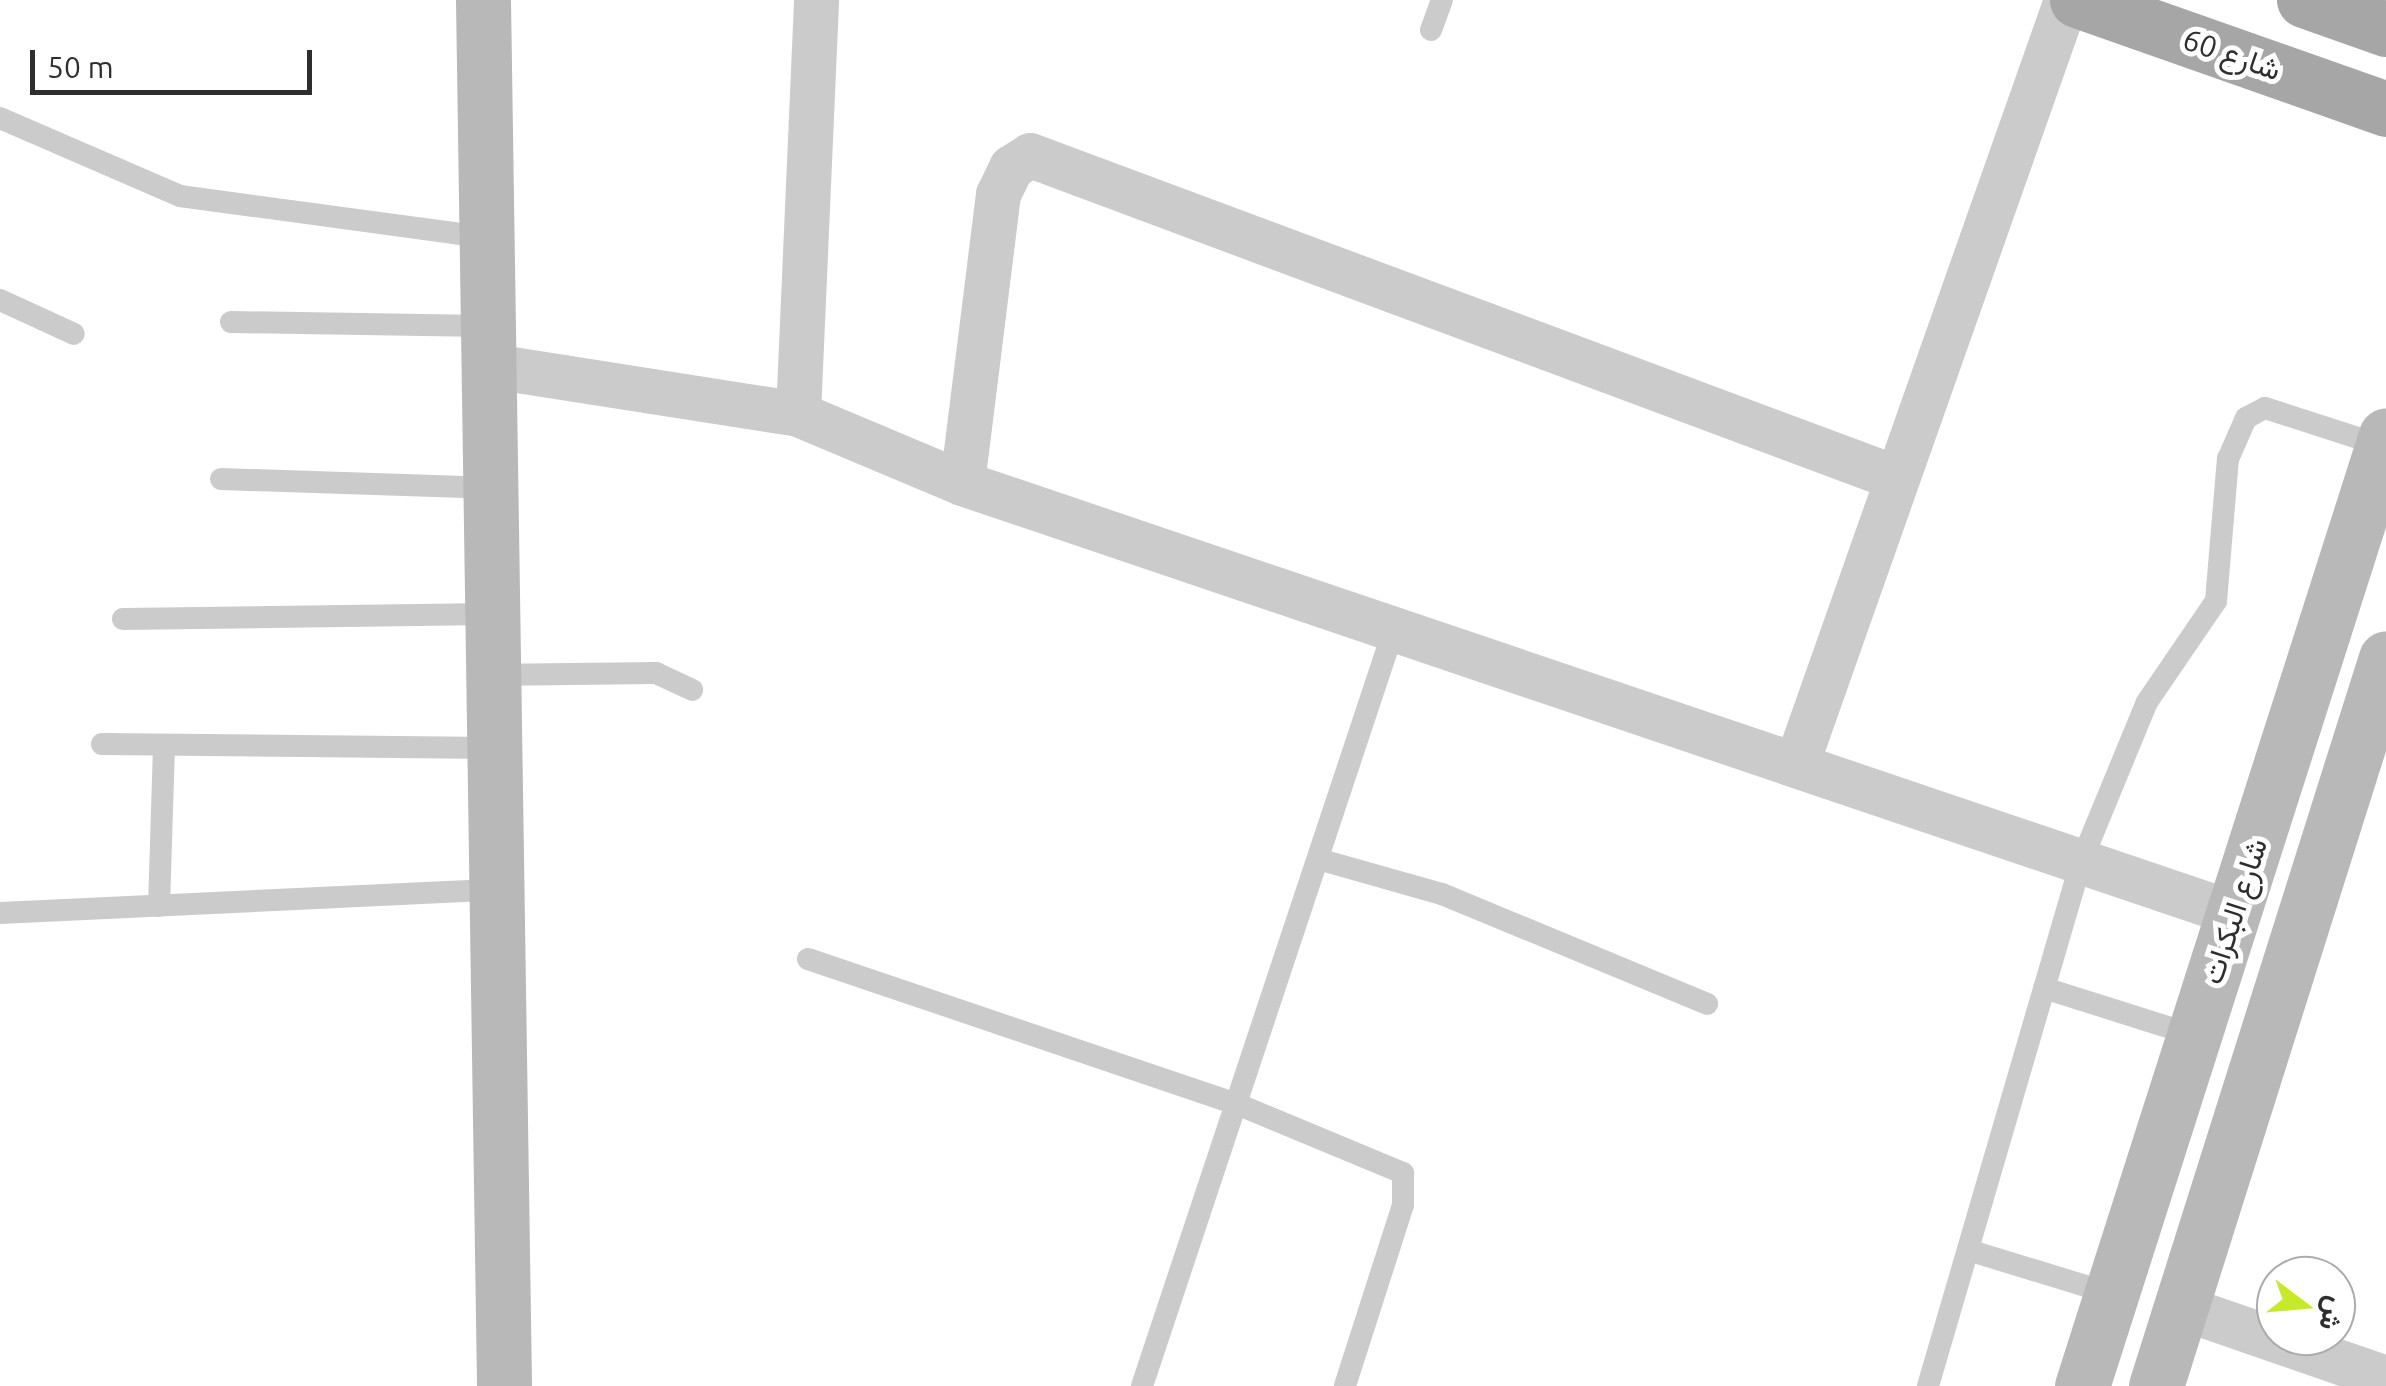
<!DOCTYPE html>
<html>
<head>
<meta charset="utf-8">
<style>
	body { margin:0 }
	#map { position:relative; width:2386px; height:1386px; overflow:hidden; background:#fff; font-family:Ubuntu,Vazirmatn,sans-serif }
	div>[style] { position:absolute }
	[style*='--x'] { left:calc(var(--x)*1px); top:calc(var(--y)*1px); width:calc(var(--w)*1px); rotate:calc(var(--a)*1deg) }
	.lane>* { height:22px; margin:-11px; padding:0 11px; transform-origin:11px; border-radius:11px; background:#cbcbcb }
	.street>* { height:45px; margin:-22.5px; padding:0 22.5px; transform-origin:22.5px; border-radius:22.5px; background:#cbcbcb }
	.secondary>* { height:55px; margin:-27.5px; padding:0 27.5px; transform-origin:27.5px; border-radius:27.5px; background:#b8b8b8 }
	.primary>* { height:55px; margin:-27.5px; padding:0 27.5px; transform-origin:27.5px; border-radius:27.5px; background:#a6a6a6 }
	span { translate:-50% -50%; white-space:nowrap; text-align:center; line-height:1.15; -webkit-text-stroke:10px #fff; paint-order:stroke }
	.street-label { font-size:30px; color:#2e2e2e }
	.north { position:absolute; left:2256px; top:1256px; width:100px; height:100px; box-sizing:border-box; background:#fff; border:2px solid #ababab; border-radius:50%; rotate:106deg; font-size:28px; font-weight:700; line-height:40px; text-align:center; color:#2e2e2e }
	.north::after { content:''; display:block; margin:auto; width:35px; height:45px; background:#c7e92b; clip-path:polygon(50% 0,100% 100%,50% 72%,0 100%) }
	.scale { position:absolute; left:30px; top:50px; width:282px; height:45px; box-sizing:border-box; border:5px solid #2e2e2e; border-top:0; padding-left:12px; font-size:30px; line-height:35px; white-space:nowrap; color:#2e2e2e; -webkit-text-stroke:8px #fff; paint-order:stroke }
</style>
</head>
<body>
<div id="map">
	<div class="lane">
		<div style="--x:1431;--y:30;--w:32;--a:-70"></div>
		<div style="--x:0;--y:118;--w:196;--a:23.4"></div>
		<div style="--x:180;--y:196;--w:306;--a:7.7"></div>
		<div style="--x:0;--y:300;--w:81;--a:24.7"></div>
		<div style="--x:231;--y:322;--w:253;--a:0.9"></div>
		<div style="--x:221;--y:479;--w:266;--a:1.9"></div>
		<div style="--x:123;--y:619;--w:366;--a:-0.8"></div>
		<div style="--x:491;--y:675;--w:165;--a:-0.7"></div>
		<div style="--x:656;--y:673;--w:40;--a:25"></div>
		<div style="--x:102;--y:744;--w:390;--a:0.6"></div>
		<div style="--x:1318;--y:859;--w:129;--a:15.8"></div>
		<div style="--x:1442;--y:894;--w:287;--a:22.5"></div>
		<div style="--x:159;--y:906;--w:161;--a:-88.2"></div>
		<div style="--x:0;--y:913;--w:496;--a:-2.7"></div>
		<div style="--x:808;--y:959;--w:453;--a:18.7"></div>
		<div style="--x:1237;--y:1104;--w:180;--a:22.6"></div>
		<div style="--x:1403;--y:1173;--w:32;--a:90"></div>
		<div style="--x:1403;--y:1205;--w:190;--a:107.8"></div>
		<div style="--x:2044;--y:988;--w:156;--a:17.5"></div>
		<div style="--x:1968;--y:1250;--w:151;--a:17"></div>
		<div style="--x:1142;--y:1386;--w:798;--a:-71.59"></div>
		<div style="--x:1928;--y:1386;--w:546;--a:-73.72"></div>
		<div style="--x:2081;--y:862;--w:173;--a:-67.6"></div>
		<div style="--x:2147;--y:702;--w:122;--a:-55.7"></div>
		<div style="--x:2216;--y:601;--w:143;--a:-85.2"></div>
		<div style="--x:2228;--y:459;--w:45;--a:-66.3"></div>
		<div style="--x:2246;--y:418;--w:21;--a:-28"></div>
		<div style="--x:2265;--y:408;--w:124;--a:17.9"></div>
	</div>
	<div class="street">
		<div style="--x:486;--y:365;--w:316;--a:8.9"></div>
		<div style="--x:798;--y:414;--w:178;--a:22.8"></div>
		<div style="--x:962;--y:483;--w:1342;--a:18.69"></div>
		<div style="--x:798;--y:414;--w:414;--a:-87.5"></div>
		<div style="--x:962;--y:483;--w:291;--a:-82.9"></div>
		<div style="--x:998;--y:194;--w:30;--a:-64"></div>
		<div style="--x:1011;--y:167;--w:22;--a:-32"></div>
		<div style="--x:1030;--y:155;--w:925;--a:20.43"></div>
		<div style="--x:1796;--y:765;--w:811;--a:-70.56"></div>
		<div style="--x:2181;--y:1307;--w:217;--a:19.1"></div>
	</div>
	<div class="secondary">
		<div style="--x:483;--y:0;--w:1386;--a:89.13"></div>
		<div style="--x:2082;--y:1386;--w:998;--a:-72.27"></div>
		<div style="--x:2156;--y:1386;--w:763;--a:-72.47"></div>
	</div>
	<div class="primary">
		<div style="--x:2077;--y:0;--w:328;--a:19.4"></div>
		<div style="--x:2304;--y:0;--w:87;--a:19.5"></div>
	</div>
	<div class="street-label">
		<span style="left:2232px;top:54px;rotate:19deg">شارع 60</span>
		<span style="left:2234px;top:911px;rotate:-72deg">شارع البكرات</span>
	</div>
	<div class="north">ش</div>
	<div class="scale">50 m</div>
</div>
</body>
</html>
